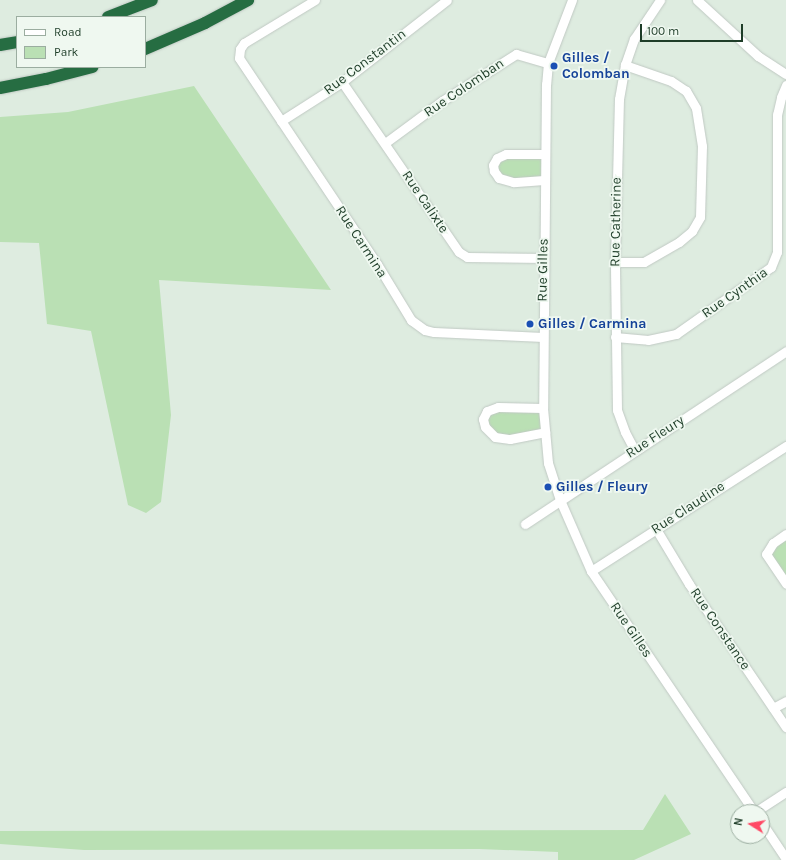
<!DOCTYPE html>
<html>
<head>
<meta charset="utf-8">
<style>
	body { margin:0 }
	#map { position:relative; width:786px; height:860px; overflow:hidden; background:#deece0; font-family:Karla,sans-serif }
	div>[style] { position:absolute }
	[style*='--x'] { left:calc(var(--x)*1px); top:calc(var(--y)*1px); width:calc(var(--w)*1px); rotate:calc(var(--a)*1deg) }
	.green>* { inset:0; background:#bae0b4 }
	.roads { filter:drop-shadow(0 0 1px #c0c9c3) drop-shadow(0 0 1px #c0c9c3) }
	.minor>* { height:9px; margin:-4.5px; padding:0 4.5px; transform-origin:4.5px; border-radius:4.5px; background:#fff }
	.highway>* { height:12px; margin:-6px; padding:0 6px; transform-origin:6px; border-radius:6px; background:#266d42 }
	.dots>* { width:11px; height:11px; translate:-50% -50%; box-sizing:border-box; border:2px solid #eff8f0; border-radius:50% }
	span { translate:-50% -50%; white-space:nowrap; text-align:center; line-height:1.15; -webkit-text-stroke:3.5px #eff8f0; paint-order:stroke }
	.transit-label { font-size:14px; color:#164399; font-weight:700 }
	.left { translate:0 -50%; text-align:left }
	.street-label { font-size:14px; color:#1e3d28 }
	.legend { position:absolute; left:16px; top:16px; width:130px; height:52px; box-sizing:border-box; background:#eff8f0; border:1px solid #9bada0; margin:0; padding:5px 7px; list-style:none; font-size:12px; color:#1e3d28 }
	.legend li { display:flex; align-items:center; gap:8px; height:20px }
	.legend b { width:20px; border:1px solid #9bada0 }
	.north { position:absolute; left:730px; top:804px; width:40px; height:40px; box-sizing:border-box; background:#eff8f0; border:1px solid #9bada0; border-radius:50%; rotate:281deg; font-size:11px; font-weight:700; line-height:16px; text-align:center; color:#1e3d28 }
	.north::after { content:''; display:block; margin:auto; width:14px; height:18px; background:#ff4965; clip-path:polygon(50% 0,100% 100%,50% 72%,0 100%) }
	.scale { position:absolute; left:640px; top:24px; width:103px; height:18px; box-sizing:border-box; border:2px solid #1e3d28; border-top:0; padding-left:5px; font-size:12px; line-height:14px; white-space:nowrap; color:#1e3d28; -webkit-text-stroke:3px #eff8f0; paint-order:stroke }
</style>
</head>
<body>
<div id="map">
	<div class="green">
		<div style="clip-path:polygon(194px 86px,331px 290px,159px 280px,171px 415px,161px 502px,146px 513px,128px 505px,91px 331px,47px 324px,39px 243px,0 242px,0 117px,68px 112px)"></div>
		<div style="clip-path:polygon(545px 154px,544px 180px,513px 182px,494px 171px,497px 158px)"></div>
		<div style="clip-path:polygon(543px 408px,545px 432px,510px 439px,485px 427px,487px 411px)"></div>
		<div style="clip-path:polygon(786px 534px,786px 584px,766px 554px)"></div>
		<div style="clip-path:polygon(665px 794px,691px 834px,634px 860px,558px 860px,558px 852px,479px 849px,84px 850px,0 844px,0 831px,643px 830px)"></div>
	</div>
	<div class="roads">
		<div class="minor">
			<div style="--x:315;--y:0;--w:83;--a:148.8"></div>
			<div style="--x:244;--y:43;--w:7;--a:124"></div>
			<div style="--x:240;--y:49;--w:9;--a:96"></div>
			<div style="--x:239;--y:58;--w:248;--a:56.2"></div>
			<div style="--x:377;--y:264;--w:66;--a:58.7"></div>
			<div style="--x:411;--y:320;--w:17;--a:36"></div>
			<div style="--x:425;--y:330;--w:9;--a:13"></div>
			<div style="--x:434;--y:332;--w:109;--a:2.6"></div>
			<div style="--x:572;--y:0;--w:67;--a:110.9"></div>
			<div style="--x:548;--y:63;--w:21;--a:95"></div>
			<div style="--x:546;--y:84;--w:324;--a:90.5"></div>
			<div style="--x:543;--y:408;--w:55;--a:84.8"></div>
			<div style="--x:548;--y:463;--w:39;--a:72"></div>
			<div style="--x:560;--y:500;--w:77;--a:66.4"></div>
			<div style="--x:591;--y:571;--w:291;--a:55.9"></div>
			<div style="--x:697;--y:0;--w:83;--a:42.6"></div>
			<div style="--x:758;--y:56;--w:33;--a:33"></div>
			<div style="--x:342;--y:82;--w:206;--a:55.5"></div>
			<div style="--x:459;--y:252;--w:9;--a:32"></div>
			<div style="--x:467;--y:257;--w:77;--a:0.7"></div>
			<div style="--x:281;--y:121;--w:72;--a:-32.6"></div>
			<div style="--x:342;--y:82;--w:133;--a:-38"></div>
			<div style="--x:385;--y:143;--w:71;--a:-36.4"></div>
			<div style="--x:442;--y:101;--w:88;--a:-32.4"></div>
			<div style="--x:516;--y:54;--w:33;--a:16"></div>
			<div style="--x:544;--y:180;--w:31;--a:176"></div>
			<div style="--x:513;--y:182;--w:15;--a:-164"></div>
			<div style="--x:499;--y:178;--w:9;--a:-126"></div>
			<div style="--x:494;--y:171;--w:6;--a:-99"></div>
			<div style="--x:493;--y:165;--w:8;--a:-60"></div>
			<div style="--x:497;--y:158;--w:10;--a:-24"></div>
			<div style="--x:506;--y:154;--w:39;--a:0"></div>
			<div style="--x:615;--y:262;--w:29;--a:0"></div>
			<div style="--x:644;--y:262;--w:40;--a:-29.7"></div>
			<div style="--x:679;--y:242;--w:17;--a:-40"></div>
			<div style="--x:692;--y:231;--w:16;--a:-60"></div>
			<div style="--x:700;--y:217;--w:71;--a:-88.4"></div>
			<div style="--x:702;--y:146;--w:38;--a:-99"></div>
			<div style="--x:696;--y:108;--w:20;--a:-120"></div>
			<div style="--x:686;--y:91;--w:18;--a:-146"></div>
			<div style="--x:671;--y:81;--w:49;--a:-160.8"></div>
			<div style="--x:615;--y:337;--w:33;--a:5"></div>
			<div style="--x:648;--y:340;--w:29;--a:-12"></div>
			<div style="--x:676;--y:334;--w:116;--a:-35.2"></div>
			<div style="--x:771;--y:267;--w:16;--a:-68"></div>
			<div style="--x:777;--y:252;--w:137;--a:-90"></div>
			<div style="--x:777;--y:115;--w:18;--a:-77"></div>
			<div style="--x:781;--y:97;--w:13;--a:-67"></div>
			<div style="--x:543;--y:408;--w:45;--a:-178.7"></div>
			<div style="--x:498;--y:407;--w:12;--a:160"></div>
			<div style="--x:487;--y:411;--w:9;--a:117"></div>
			<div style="--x:483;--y:419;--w:8;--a:76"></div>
			<div style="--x:485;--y:427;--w:14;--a:45"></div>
			<div style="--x:495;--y:437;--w:15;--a:8"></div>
			<div style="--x:510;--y:439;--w:36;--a:-11"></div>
			<div style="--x:635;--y:451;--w:21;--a:-118"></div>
			<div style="--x:625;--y:432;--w:23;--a:-110"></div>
			<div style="--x:617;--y:410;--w:148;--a:-90.8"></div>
			<div style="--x:615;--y:262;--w:163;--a:-88.6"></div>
			<div style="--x:619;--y:99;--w:35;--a:-80"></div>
			<div style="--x:625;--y:65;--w:28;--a:-71"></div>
			<div style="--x:634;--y:39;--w:47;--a:-56.3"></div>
			<div style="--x:525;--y:524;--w:313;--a:-33.5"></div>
			<div style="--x:656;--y:529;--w:64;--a:59"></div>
			<div style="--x:689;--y:584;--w:173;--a:55.9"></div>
			<div style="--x:786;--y:534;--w:16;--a:145"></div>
			<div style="--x:773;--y:543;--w:13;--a:122"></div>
			<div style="--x:766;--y:554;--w:36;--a:56"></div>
			<div style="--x:591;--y:571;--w:232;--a:-32.7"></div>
			<div style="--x:773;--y:708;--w:15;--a:-28"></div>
			<div style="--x:755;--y:812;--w:37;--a:-33"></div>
			<div style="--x:762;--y:823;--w:43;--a:56.3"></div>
		</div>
		<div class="highway">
			<div style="--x:108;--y:17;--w:47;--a:-21.1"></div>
			<div style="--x:0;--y:45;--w:17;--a:-10"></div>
			<div style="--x:145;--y:49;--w:65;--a:-23.4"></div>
			<div style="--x:205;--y:23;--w:49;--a:-28.1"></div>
			<div style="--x:0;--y:88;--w:47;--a:-11.1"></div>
			<div style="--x:46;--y:79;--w:48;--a:-14.6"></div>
		</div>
	</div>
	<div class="dots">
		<div style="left:554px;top:66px;background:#1a4fb4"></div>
		<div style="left:530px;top:324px;background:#1a4fb4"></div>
		<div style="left:548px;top:487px;background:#1a4fb4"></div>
	</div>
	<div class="transit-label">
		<span class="left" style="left:562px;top:66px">Gilles /<br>Colomban</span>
		<span class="left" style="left:538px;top:324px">Gilles / Carmina</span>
		<span class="left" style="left:556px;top:487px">Gilles / Fleury</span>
	</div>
	<div class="street-label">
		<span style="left:365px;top:62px;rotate:-37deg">Rue Constantin</span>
		<span style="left:464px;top:88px;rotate:-34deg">Rue Colomban</span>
		<span style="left:425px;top:202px;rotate:56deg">Rue Calixte</span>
		<span style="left:616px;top:222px;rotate:-89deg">Rue Catherine</span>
		<span style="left:361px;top:242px;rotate:57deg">Rue Carmina</span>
		<span style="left:543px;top:270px;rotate:-89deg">Rue Gilles</span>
		<span style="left:735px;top:293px;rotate:-35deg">Rue Cynthia</span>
		<span style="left:655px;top:437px;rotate:-33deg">Rue Fleury</span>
		<span style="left:688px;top:508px;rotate:-33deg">Rue Claudine</span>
		<span style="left:720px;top:629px;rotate:56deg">Rue Constance</span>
		<span style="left:631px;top:630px;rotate:56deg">Rue Gilles</span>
	</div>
	<ul class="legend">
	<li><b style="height:5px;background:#fff"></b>Road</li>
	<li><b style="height:11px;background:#bae0b4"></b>Park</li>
	</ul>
	<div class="north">N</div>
	<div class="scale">100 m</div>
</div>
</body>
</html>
